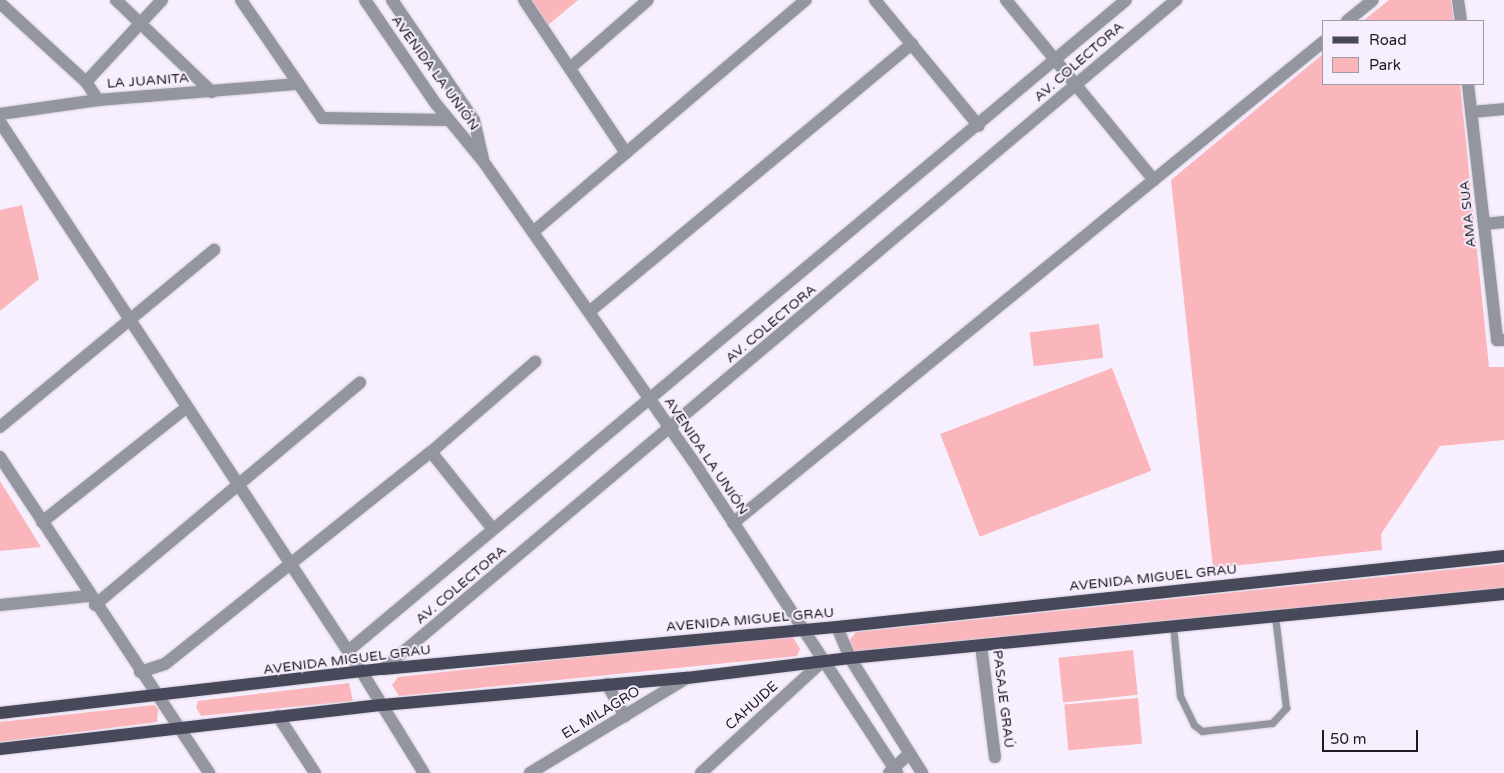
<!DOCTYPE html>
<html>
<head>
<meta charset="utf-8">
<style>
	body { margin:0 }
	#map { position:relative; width:1504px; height:773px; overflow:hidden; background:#f7effe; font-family:"Varela Round",sans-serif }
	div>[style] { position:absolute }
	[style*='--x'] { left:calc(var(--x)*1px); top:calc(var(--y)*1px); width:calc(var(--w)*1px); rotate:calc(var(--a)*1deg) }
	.green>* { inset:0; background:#fbb6bb; transform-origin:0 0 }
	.roads { filter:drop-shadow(0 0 1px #d4cddb) drop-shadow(0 0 1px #d4cddb) }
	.service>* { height:7px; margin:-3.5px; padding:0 3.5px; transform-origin:3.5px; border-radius:3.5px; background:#93959f }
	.minor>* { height:12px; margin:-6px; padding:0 6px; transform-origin:6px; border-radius:6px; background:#93959f }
	.tertiary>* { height:12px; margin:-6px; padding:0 6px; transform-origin:6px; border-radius:6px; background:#93959f }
	.primary>* { height:12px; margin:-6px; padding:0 6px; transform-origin:6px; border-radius:6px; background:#47495b }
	span { translate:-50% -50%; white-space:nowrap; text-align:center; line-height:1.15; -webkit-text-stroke:4px #f7effe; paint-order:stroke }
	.street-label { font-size:14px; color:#1f1a23 }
	.legend { position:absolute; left:1322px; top:20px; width:162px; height:65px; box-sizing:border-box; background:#f7effe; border:1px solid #a19aa6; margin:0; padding:6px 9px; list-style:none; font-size:15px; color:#1f1a23 }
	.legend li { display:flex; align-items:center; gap:10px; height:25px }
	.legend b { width:25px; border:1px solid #a19aa6 }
	.scale { position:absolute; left:1322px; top:730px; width:96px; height:22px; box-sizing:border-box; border:2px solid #1f1a23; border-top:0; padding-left:6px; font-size:15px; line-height:18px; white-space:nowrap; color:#1f1a23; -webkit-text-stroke:4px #f7effe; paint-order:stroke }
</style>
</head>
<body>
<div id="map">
	<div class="green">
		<div style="clip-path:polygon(529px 0,578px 0,547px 26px)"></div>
		<div style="clip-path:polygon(1389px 0,1451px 0,1454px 21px,1363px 21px)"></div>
		<div style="clip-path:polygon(1323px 54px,1323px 84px,1460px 84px,1489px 367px,1504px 367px,1504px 440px,1440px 446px,1381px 534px,1382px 550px,1213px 568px,1171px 180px)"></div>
		<div style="clip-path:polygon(22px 205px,39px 279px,0 311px,0 210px)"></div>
		<div style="left:1099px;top:324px;width:34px;height:70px;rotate:83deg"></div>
		<div style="left:1112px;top:368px;width:110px;height:184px;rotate:69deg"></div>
		<div style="clip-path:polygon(0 481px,41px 547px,0 551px)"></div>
		<div style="clip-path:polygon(1504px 564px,1504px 588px,854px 653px,848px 642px,856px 632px)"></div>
		<div style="clip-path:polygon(791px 634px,800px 649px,797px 656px,399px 696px,392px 685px,398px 677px)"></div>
		<div style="left:1133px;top:650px;width:45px;height:75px;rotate:84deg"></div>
		<div style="clip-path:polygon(349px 683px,353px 701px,201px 716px,196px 707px,198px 701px)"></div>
		<div style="left:1138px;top:698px;width:46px;height:74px;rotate:85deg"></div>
		<div style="clip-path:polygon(154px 705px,158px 709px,157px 722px,0 742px,0 722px)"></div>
	</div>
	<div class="roads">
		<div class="service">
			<div style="--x:1173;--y:626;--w:70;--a:84.3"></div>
			<div style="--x:1180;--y:696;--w:32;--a:64"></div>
			<div style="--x:1194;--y:725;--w:10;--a:37"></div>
			<div style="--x:1202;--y:731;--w:70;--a:-6.5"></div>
			<div style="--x:1272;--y:723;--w:21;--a:-47"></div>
			<div style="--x:1286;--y:708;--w:93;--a:-96.8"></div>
		</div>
		<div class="minor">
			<div style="--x:116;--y:0;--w:133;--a:43.8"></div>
			<div style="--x:241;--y:0;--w:143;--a:55.5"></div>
			<div style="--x:322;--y:118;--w:127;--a:0.9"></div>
			<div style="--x:524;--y:0;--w:184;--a:56.3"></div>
			<div style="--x:875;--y:0;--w:163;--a:50.5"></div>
			<div style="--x:1006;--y:0;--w:233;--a:50.6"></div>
			<div style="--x:1458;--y:0;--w:21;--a:82"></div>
			<div style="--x:0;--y:3;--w:117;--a:42.6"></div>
			<div style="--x:86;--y:82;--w:22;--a:56"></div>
			<div style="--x:1347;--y:21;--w:33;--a:-39"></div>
			<div style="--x:570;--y:68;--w:103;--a:-41.1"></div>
			<div style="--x:86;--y:82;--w:112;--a:-47.2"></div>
			<div style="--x:1468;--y:84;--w:258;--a:83.5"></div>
			<div style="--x:1497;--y:340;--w:7;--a:0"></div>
			<div style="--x:1471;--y:112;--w:33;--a:-5"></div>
			<div style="--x:0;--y:114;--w:99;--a:-8.1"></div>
			<div style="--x:98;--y:100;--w:201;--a:-4.6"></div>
			<div style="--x:0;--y:122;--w:661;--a:56.67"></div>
			<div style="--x:363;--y:674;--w:116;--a:58.4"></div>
			<div style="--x:1484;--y:224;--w:20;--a:-6"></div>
			<div style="--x:533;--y:232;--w:358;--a:-40.4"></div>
			<div style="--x:589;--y:312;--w:420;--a:-39.7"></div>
			<div style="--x:0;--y:427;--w:278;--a:-39.6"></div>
			<div style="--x:431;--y:452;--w:99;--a:51.2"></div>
			<div style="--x:0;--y:457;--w:379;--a:56.5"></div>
			<div style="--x:42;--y:522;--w:185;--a:-38.4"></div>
			<div style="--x:733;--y:523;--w:761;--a:-39.19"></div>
			<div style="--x:0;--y:605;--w:89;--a:-5.8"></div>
			<div style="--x:95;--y:605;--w:346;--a:-40"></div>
			<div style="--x:981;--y:645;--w:113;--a:82.9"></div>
			<div style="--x:140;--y:672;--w:26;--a:-18"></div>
			<div style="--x:165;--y:664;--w:340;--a:-38.6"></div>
			<div style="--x:431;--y:452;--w:138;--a:-40.9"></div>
			<div style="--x:607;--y:684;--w:37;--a:61"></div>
			<div style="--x:278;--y:716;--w:68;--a:57"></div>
			<div style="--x:530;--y:773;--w:184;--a:-31.2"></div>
			<div style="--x:701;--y:773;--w:166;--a:-42.6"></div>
			<div style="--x:889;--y:773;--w:28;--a:-44"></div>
		</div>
		<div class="tertiary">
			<div style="--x:365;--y:0;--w:126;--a:55.7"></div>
			<div style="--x:436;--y:104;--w:74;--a:50.5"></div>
			<div style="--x:483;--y:161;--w:377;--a:55"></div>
			<div style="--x:699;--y:470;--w:362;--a:56.8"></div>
			<div style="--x:392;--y:0;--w:145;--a:55.7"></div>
			<div style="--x:474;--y:120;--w:40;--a:77"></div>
			<div style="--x:837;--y:627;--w:34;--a:67"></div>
			<div style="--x:850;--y:658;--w:136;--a:57.9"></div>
			<div style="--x:348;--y:651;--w:1014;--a:-39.92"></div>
			<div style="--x:383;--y:669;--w:1038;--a:-40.15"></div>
		</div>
		<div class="primary">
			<div style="--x:0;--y:713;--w:386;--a:-6.6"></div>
			<div style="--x:383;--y:669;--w:456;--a:-5.3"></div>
			<div style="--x:837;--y:627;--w:671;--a:-6.08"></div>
			<div style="--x:0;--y:749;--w:385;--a:-6.6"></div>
			<div style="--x:382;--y:705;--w:306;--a:-5.1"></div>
			<div style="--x:687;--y:678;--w:164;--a:-7"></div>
			<div style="--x:850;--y:658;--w:657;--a:-5.59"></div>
		</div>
	</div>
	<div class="street-label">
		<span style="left:1079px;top:62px;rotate:-41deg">AV. COLECTORA</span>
		<span style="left:435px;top:73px;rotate:54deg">AVENIDA LA UNIÓN</span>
		<span style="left:148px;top:81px;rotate:-4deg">LA JUANITA</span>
		<span style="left:1468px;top:214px;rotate:-96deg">AMA SUA</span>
		<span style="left:771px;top:324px;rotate:-40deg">AV. COLECTORA</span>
		<span style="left:706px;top:456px;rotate:56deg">AVENIDA LA UNIÓN</span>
		<span style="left:1153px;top:578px;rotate:-6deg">AVENIDA MIGUEL GRAU</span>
		<span style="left:461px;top:585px;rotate:-40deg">AV. COLECTORA</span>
		<span style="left:750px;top:620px;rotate:-5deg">AVENIDA MIGUEL GRAU</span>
		<span style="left:347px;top:660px;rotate:-7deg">AVENIDA MIGUEL GRAU</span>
		<span style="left:1003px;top:699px;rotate:83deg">PASAJE GRAÚ</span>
		<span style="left:752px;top:706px;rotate:-42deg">CAHUIDE</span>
		<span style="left:601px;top:713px;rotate:-31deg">EL MILAGRO</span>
	</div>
	<ul class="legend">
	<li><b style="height:6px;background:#47495b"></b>Road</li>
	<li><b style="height:14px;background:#fbb6bb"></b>Park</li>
	</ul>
	<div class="scale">50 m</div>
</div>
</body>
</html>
